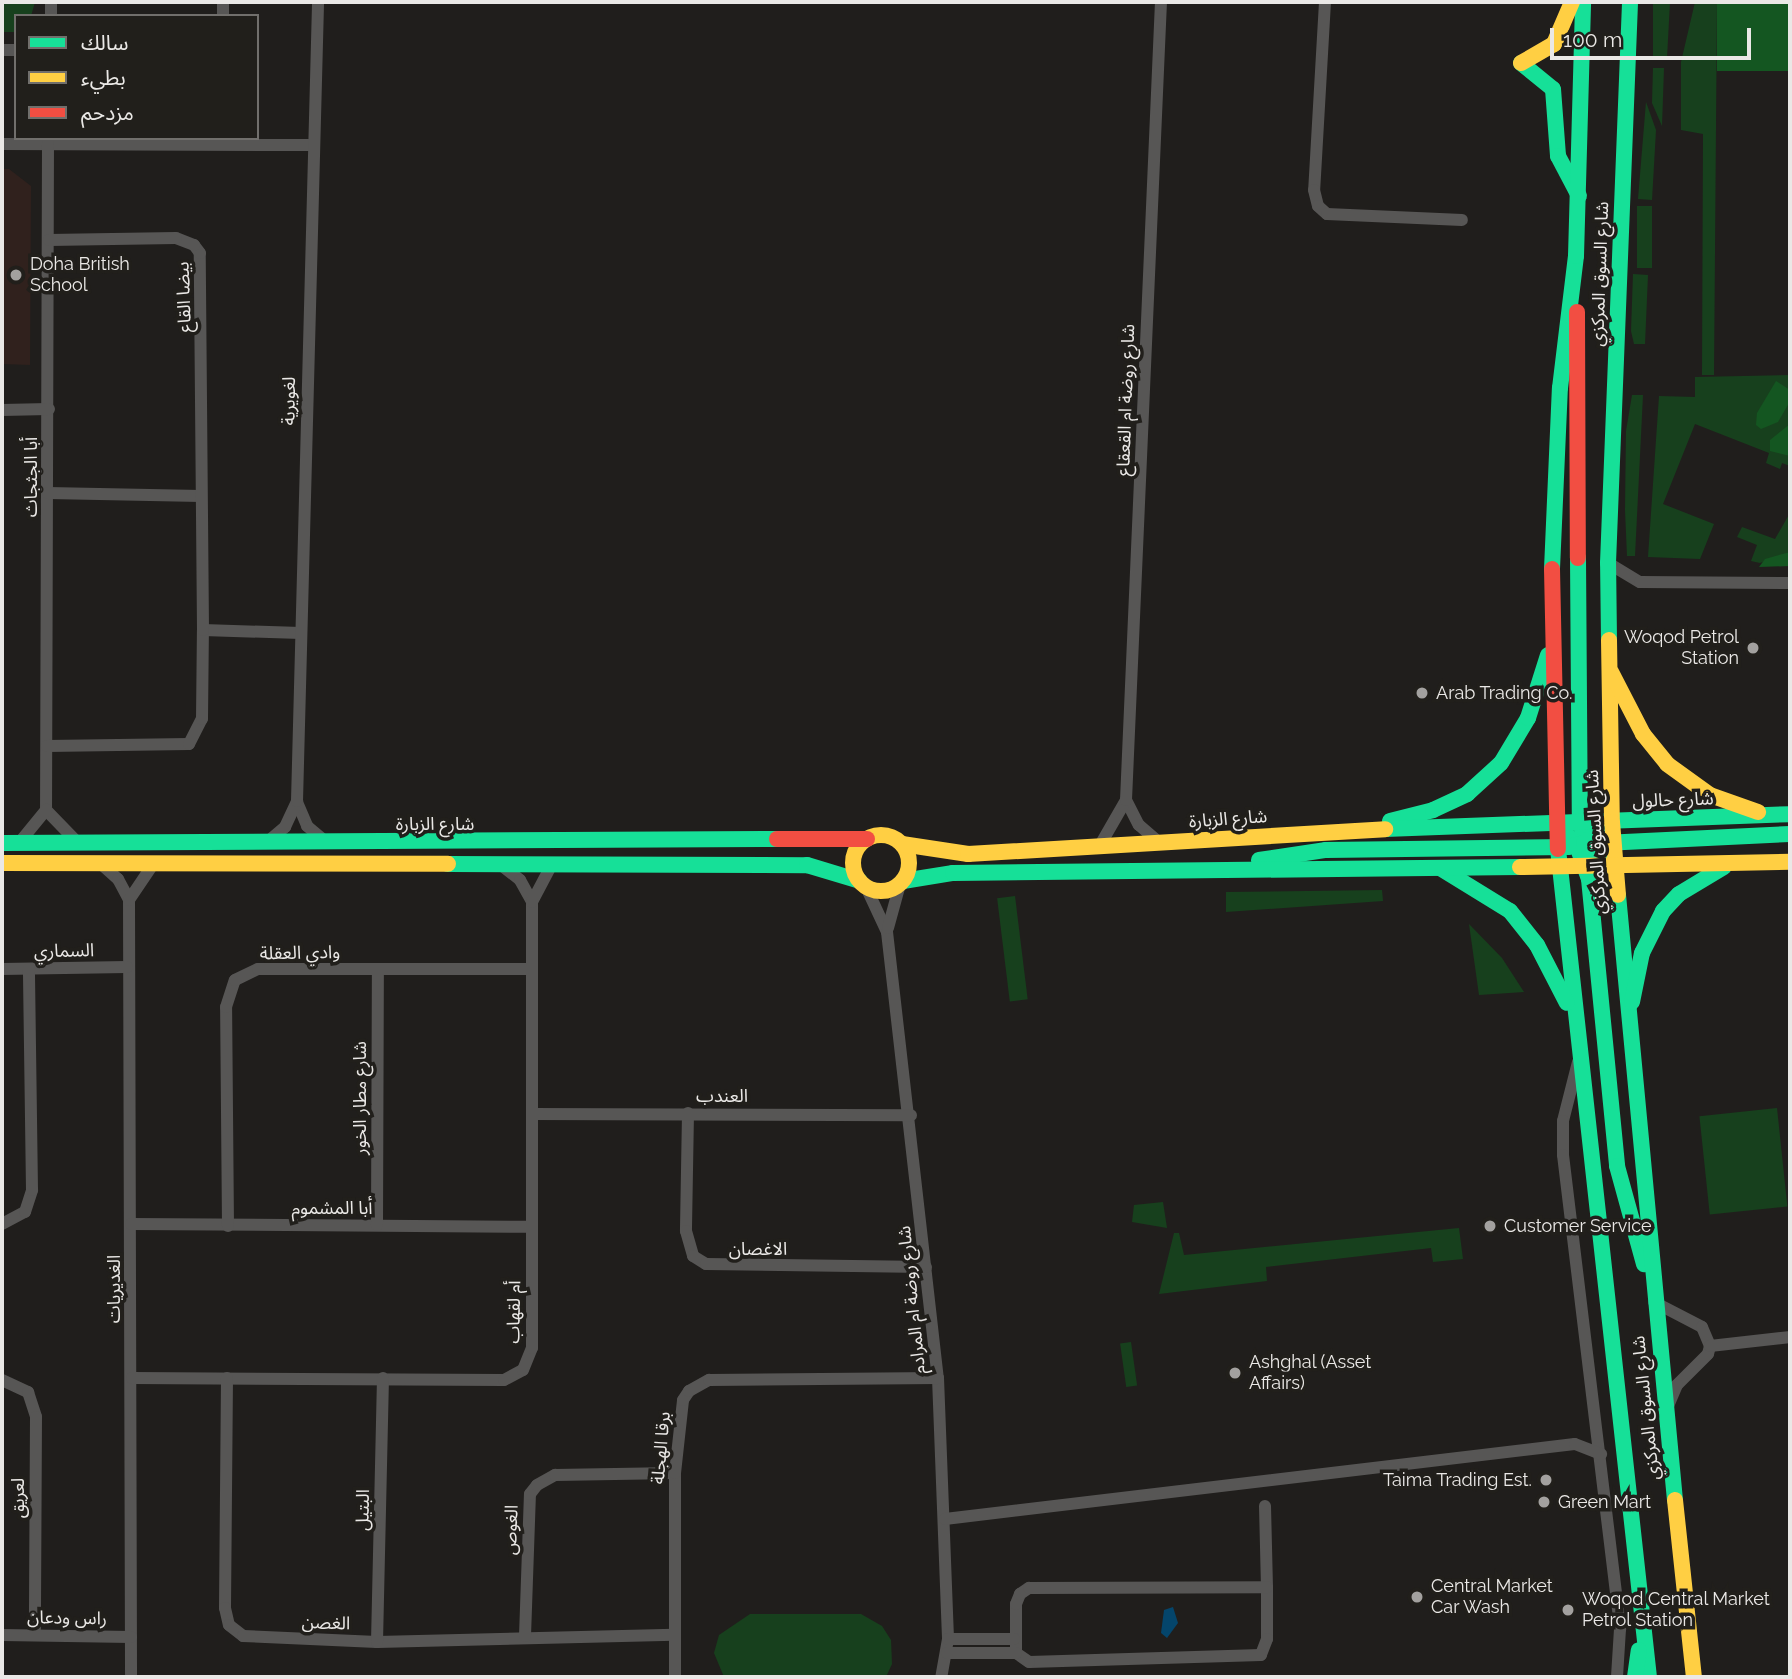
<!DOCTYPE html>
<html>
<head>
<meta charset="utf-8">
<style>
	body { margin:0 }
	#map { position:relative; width:1792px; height:1679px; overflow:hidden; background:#201e1c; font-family:Raleway,"Noto Sans Arabic",sans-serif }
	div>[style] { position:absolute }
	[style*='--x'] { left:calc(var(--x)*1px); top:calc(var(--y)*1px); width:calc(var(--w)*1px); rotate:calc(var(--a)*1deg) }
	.education>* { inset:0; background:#30211d }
	.green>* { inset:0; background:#17401d; transform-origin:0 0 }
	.forest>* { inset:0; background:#145621; transform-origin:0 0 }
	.water>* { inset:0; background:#04456b }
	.street>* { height:12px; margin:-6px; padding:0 6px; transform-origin:6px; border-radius:6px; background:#575655 }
	.fast>* { height:16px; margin:-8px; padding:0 8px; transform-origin:8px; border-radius:8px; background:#16e098 }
	.slow>* { height:16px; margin:-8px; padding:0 8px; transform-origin:8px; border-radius:8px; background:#ffcf43 }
	.slow>.ring { margin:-8px; padding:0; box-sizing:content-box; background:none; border:16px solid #ffcf43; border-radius:50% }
	.jam>* { height:16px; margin:-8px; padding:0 8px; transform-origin:8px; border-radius:8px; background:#f24e42 }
	.dots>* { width:19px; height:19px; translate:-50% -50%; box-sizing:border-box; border:4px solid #211f1b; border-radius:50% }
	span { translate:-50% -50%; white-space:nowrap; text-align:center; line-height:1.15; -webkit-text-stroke:7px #211f1b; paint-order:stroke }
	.poi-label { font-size:18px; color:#eae8e6 }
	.left { translate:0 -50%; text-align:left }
	.right { translate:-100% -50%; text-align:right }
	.street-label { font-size:18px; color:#eae8e6 }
	.frame { position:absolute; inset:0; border:4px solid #eae8e6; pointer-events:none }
	.legend { position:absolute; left:14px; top:14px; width:245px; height:126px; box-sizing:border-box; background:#211f1b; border:2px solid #716f6c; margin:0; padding:9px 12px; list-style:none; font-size:21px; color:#eae8e6 }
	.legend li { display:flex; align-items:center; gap:14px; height:35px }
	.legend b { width:35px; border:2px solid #716f6c }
	.scale { position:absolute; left:1550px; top:28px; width:201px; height:32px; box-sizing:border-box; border:4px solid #eae8e6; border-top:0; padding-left:9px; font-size:21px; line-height:24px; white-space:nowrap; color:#eae8e6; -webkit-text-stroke:5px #211f1b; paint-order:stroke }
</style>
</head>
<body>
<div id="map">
	<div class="education">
		<div style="clip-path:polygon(2px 169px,9px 169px,31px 186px,30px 365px,2px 364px)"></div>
	</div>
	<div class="green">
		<div style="clip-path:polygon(2px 2px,35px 2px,31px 16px,16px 16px,16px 32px,2px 32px)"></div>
		<div style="clip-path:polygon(1653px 2px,1670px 2px,1667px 58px,1653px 57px)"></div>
		<div style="clip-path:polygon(1695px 2px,1717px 2px,1714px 375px,1702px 375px,1703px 134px,1681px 130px,1681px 62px)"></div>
		<div style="clip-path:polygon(1653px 68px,1664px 68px,1662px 126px,1652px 103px)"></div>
		<div style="clip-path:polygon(1646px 102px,1656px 130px,1652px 200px,1638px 199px)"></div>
		<div style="left:1637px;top:206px;width:15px;height:62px"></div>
		<div style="clip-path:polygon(1633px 274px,1648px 275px,1645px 344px,1634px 344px,1631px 331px)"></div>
		<div style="clip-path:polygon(1790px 375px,1790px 466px,1782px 463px,1780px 469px,1766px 463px,1769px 453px,1695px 424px,1663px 504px,1714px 524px,1700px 559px,1648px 557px,1659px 396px,1695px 397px,1695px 377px)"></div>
		<div style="clip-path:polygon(1632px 395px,1643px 395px,1635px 556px,1627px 556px,1625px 510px,1626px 431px)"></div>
		<div style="clip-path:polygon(1790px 513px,1790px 552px,1760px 563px,1751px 561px,1757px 545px,1737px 537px,1742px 527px,1775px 539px)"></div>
		<div style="clip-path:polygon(1382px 890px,1383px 901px,1226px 912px,1226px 892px)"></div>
		<div style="left:1015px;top:896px;width:104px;height:18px;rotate:83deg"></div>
		<div style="clip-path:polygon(1469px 924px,1502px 958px,1524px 992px,1479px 995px)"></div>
		<div style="left:1777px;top:1108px;width:99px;height:78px;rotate:84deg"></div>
		<div style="clip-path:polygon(1163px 1202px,1167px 1228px,1132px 1222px,1134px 1205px)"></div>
		<div style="clip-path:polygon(1459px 1228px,1463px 1259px,1433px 1262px,1431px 1248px,1266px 1267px,1267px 1281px,1159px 1294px,1174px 1233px,1179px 1233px,1184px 1255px)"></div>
		<div style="left:1131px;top:1342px;width:44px;height:11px;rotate:82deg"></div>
		<div style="clip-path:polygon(750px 1614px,861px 1614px,882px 1626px,891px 1640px,892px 1664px,886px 1677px,724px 1677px,714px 1653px,719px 1635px)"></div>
	</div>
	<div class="forest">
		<div style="left:1717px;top:2px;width:73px;height:69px"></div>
		<div style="clip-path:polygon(1776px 381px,1790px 390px,1789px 403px,1778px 422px,1761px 429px,1756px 425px,1757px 413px)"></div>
		<div style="clip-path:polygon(1790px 424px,1790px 456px,1770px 451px,1770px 440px)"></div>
		<div style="clip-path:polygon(1790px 552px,1790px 566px,1759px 567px,1765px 559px)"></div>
	</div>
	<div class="water">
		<div style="clip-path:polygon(1173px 1607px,1178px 1623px,1167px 1638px,1161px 1633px,1164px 1610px)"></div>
	</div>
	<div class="street">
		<div style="--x:51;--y:2;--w:14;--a:90"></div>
		<div style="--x:1325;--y:2;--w:188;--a:93.3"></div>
		<div style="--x:1314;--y:190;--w:16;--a:76"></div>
		<div style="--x:1318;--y:206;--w:12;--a:42"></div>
		<div style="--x:1327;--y:214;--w:135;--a:2.5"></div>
		<div style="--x:223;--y:16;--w:14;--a:-90"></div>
		<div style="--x:2;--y:50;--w:14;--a:0"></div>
		<div style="--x:2;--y:144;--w:310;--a:0.2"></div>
		<div style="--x:48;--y:144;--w:666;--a:90.17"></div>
		<div style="--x:46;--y:810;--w:46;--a:45.9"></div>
		<div style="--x:2;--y:410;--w:47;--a:-1.2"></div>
		<div style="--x:48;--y:493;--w:153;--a:1.1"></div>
		<div style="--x:1608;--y:563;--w:37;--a:31"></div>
		<div style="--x:1640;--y:582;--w:150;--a:0.4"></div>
		<div style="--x:203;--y:630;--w:98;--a:1.8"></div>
		<div style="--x:47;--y:746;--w:142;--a:-0.8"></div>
		<div style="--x:189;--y:744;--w:28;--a:-63"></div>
		<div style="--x:202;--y:719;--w:89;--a:-89.4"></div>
		<div style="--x:203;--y:630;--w:377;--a:-90.5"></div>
		<div style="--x:200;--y:253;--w:10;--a:-127"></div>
		<div style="--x:194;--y:245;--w:19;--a:-159"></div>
		<div style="--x:176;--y:238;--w:127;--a:179.1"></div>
		<div style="--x:1126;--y:800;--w:28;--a:63"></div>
		<div style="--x:1139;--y:825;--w:28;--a:41"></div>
		<div style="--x:297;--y:802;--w:26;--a:67"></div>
		<div style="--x:307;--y:826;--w:25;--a:40"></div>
		<div style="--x:19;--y:843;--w:43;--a:-50.7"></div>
		<div style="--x:266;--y:843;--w:25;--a:-40"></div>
		<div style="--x:285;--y:827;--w:29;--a:-65"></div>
		<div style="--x:297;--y:801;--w:799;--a:-88.49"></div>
		<div style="--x:1099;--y:847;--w:54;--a:-60.1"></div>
		<div style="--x:1126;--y:800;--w:799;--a:-87.49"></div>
		<div style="--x:100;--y:863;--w:24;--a:42"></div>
		<div style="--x:118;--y:879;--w:24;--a:62"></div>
		<div style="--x:129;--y:900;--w:777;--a:89.85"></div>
		<div style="--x:501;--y:865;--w:24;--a:38"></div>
		<div style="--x:520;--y:880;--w:25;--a:61"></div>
		<div style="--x:866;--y:887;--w:50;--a:65"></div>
		<div style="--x:887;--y:932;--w:449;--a:83.5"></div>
		<div style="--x:938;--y:1378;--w:261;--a:87.8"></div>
		<div style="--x:948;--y:1639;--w:39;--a:100"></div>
		<div style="--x:129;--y:900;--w:45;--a:-56"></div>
		<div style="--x:888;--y:928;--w:46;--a:-74.7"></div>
		<div style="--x:2;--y:969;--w:125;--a:-0.9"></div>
		<div style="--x:1578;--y:1062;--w:61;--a:104.3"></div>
		<div style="--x:1563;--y:1121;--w:34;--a:90"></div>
		<div style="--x:1563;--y:1155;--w:477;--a:83.1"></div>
		<div style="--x:1620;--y:1629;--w:48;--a:93.6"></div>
		<div style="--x:688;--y:1113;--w:118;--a:91"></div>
		<div style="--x:686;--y:1231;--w:26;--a:74"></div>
		<div style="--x:693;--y:1256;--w:15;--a:32"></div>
		<div style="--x:706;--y:1264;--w:220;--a:0.8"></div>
		<div style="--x:532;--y:1114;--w:379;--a:0.2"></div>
		<div style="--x:2;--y:1224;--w:26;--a:-28"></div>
		<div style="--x:25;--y:1212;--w:23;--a:-72"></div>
		<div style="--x:32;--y:1190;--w:221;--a:-90.8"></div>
		<div style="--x:131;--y:1224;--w:401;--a:0.4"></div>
		<div style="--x:377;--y:1225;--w:255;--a:-89.8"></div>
		<div style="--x:228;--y:1226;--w:219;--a:-90.5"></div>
		<div style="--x:226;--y:1007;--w:28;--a:-72"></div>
		<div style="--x:235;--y:980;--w:25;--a:-26"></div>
		<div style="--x:258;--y:969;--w:274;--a:0"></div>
		<div style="--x:1654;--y:1302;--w:54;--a:27.5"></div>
		<div style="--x:1702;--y:1327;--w:21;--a:67"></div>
		<div style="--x:1710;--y:1346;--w:8;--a:104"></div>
		<div style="--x:1708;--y:1354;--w:44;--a:135"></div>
		<div style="--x:1677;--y:1385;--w:28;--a:113"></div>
		<div style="--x:1710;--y:1346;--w:81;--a:-6.4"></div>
		<div style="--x:132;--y:1378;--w:372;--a:0.3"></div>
		<div style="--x:504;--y:1380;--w:21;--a:-28"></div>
		<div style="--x:523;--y:1370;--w:24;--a:-68"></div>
		<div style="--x:532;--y:1348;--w:446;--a:-90"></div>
		<div style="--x:532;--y:902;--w:41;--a:-62.2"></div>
		<div style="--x:227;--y:1378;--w:230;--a:90.5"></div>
		<div style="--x:225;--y:1608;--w:17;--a:77"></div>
		<div style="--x:229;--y:1625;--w:18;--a:38"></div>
		<div style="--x:243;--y:1636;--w:134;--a:2.6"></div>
		<div style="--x:377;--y:1642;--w:297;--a:-1.4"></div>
		<div style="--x:2;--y:1380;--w:29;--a:25"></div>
		<div style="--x:28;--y:1392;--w:26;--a:72"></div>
		<div style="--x:36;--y:1417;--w:218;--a:90.3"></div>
		<div style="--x:1265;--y:1506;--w:81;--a:88.6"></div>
		<div style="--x:1267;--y:1587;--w:52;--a:90"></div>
		<div style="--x:1267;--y:1639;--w:17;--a:111"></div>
		<div style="--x:1261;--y:1655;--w:232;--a:178.3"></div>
		<div style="--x:1029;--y:1662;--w:16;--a:-145"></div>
		<div style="--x:1016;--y:1653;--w:49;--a:-90"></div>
		<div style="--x:1016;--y:1604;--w:11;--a:-68"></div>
		<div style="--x:1020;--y:1594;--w:11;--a:-34"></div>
		<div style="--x:1029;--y:1588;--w:238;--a:-0.2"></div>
		<div style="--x:945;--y:1519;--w:634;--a:-6.79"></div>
		<div style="--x:1575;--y:1444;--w:28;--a:21"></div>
		<div style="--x:2;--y:1635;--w:129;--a:0.9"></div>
		<div style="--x:525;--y:1636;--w:142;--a:-88"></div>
		<div style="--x:530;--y:1494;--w:11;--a:-52"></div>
		<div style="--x:537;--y:1485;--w:21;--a:-29"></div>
		<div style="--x:555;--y:1475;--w:120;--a:-1"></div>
		<div style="--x:948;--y:1639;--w:66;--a:0"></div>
		<div style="--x:377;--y:1642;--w:264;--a:-88.7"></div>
		<div style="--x:947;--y:1653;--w:69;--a:0"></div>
		<div style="--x:675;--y:1677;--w:204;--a:-90"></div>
		<div style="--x:675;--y:1473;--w:73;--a:-83.7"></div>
		<div style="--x:683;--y:1400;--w:11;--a:-56"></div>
		<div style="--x:689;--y:1391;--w:23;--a:-29"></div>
		<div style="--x:709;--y:1380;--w:229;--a:-0.5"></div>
	</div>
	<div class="fast">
		<div style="--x:1521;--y:63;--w:41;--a:39.1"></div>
		<div style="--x:1553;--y:89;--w:67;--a:85.7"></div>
		<div style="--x:1558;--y:156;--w:45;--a:62.3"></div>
		<div style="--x:1578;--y:558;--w:264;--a:89.6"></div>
		<div style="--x:1580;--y:822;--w:27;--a:75"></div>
		<div style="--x:1587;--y:848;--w:34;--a:36"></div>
		<div style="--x:1552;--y:569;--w:181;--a:-87.5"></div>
		<div style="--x:1560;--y:388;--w:133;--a:-83.1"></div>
		<div style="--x:1576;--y:256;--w:254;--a:-88.4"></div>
		<div style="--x:1609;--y:640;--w:77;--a:-90.7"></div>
		<div style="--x:1608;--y:563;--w:561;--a:-87.75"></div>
		<div style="--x:1390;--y:821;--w:44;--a:-14.3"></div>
		<div style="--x:1433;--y:810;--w:38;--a:-25"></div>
		<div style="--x:1467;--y:794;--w:46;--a:-42.4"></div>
		<div style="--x:1501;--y:763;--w:52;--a:-59"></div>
		<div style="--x:1528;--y:718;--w:66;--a:-72.4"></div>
		<div style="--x:1557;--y:823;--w:30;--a:49"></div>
		<div style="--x:1577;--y:846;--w:35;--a:70"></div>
		<div style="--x:1589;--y:879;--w:288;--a:84.4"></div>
		<div style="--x:1617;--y:1166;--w:102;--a:74.6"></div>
		<div style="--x:1385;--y:829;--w:405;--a:-2.1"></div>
		<div style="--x:2;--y:843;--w:775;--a:-0.3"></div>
		<div style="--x:1604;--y:843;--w:186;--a:-2.8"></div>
		<div style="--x:1558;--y:849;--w:833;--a:83.73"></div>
		<div style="--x:1259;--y:860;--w:68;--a:-8.5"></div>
		<div style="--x:1326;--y:850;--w:242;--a:-0.7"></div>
		<div style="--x:1568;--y:847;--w:16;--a:-14"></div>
		<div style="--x:1584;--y:843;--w:35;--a:-37"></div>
		<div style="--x:448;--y:864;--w:359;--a:0.2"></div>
		<div style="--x:807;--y:865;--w:55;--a:16.8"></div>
		<div style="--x:1440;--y:868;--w:82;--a:31.6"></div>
		<div style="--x:1510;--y:911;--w:43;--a:51.5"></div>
		<div style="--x:1537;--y:945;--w:65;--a:62.7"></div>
		<div style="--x:903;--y:881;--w:51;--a:-9.1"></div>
		<div style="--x:953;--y:873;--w:567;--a:-0.61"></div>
		<div style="--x:1618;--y:895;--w:608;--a:84.62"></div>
		<div style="--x:1632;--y:1002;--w:50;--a:-78.5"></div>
		<div style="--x:1642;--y:953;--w:47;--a:-63.4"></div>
		<div style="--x:1663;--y:911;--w:23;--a:-47"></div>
		<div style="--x:1679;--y:894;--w:52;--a:-31"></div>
		<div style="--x:1635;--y:1677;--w:27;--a:-82"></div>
	</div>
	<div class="slow">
		<div style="--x:1521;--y:63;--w:38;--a:-30"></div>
		<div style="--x:1554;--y:44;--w:46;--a:-66.8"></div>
		<div style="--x:1609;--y:640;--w:182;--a:89.1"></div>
		<div style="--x:1612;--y:822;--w:73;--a:85.3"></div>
		<div style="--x:1611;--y:672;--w:70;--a:62.7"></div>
		<div style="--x:1643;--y:734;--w:38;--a:51"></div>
		<div style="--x:1667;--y:764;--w:53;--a:35.8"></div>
		<div style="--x:1710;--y:795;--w:51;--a:19.5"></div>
		<div class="ring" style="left:853px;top:835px;width:40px;height:40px"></div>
		<div style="--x:902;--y:844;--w:67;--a:8.6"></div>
		<div style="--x:968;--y:854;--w:418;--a:-3.4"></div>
		<div style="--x:2;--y:863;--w:446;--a:0.1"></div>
		<div style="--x:1520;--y:867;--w:270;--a:-1.1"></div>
		<div style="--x:1675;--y:1500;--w:178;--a:83.9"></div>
	</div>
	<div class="jam">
		<div style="--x:1577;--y:312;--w:246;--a:89.8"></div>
		<div style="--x:1552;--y:569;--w:280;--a:88.8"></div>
		<div style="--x:777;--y:839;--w:90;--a:0"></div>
	</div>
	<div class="dots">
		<div style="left:16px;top:275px;background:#a3a19f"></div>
		<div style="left:1753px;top:648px;background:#a3a19f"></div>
		<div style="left:1422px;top:693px;background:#a3a19f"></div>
		<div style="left:1490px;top:1226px;background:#a3a19f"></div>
		<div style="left:1235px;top:1373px;background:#a3a19f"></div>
		<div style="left:1546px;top:1480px;background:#a3a19f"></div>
		<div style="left:1544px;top:1502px;background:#a3a19f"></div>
		<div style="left:1417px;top:1597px;background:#a3a19f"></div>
		<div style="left:1568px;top:1610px;background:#a3a19f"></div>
	</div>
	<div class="poi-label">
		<span class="left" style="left:30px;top:275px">Doha British<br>School</span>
		<span class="right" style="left:1739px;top:648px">Woqod Petrol<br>Station</span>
		<span class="left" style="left:1436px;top:693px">Arab Trading Co.</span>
		<span class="left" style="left:1504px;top:1226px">Customer Service</span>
		<span class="left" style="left:1249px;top:1373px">Ashghal (Asset<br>Affairs)</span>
		<span class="right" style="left:1532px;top:1480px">Taima Trading Est.</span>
		<span class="left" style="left:1558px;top:1502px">Green Mart</span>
		<span class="left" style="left:1431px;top:1597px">Central Market<br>Car Wash</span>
		<span class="left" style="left:1582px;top:1610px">Woqod Central Market<br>Petrol Station</span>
	</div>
	<div class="street-label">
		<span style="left:1600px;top:274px;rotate:-88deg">شارع السوق المركزي</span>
		<span style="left:184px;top:297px;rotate:-92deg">بيضا القاع</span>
		<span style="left:1126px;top:400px;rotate:-88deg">شارع روضة ام القعقاع</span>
		<span style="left:289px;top:401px;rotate:-89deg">لغويرية</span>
		<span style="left:31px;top:477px;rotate:-90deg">أبا الجثجاث</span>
		<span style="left:1673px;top:800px;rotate:-2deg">شارع حالول</span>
		<span style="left:1228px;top:819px;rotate:-4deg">شارع الزبارة</span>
		<span style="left:435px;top:824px">شارع الزبارة</span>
		<span style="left:1596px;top:842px;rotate:-93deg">شارع السوق المركزي</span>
		<span style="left:64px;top:951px;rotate:-1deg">السماري</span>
		<span style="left:300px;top:953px;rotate:-1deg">وادي العقلة</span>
		<span style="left:722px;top:1096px">العندب</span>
		<span style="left:360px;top:1098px;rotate:-90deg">شارع مطار الخور</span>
		<span style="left:332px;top:1208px">أبا المشموم</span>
		<span style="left:758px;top:1249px">الاغصان</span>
		<span style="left:114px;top:1289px;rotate:-90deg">الغديريات</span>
		<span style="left:912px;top:1300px;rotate:-96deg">شارع روضة ام المرادم</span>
		<span style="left:514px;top:1312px;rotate:-89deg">أم لقهاب</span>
		<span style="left:1646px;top:1408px;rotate:-96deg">شارع السوق المركزي</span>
		<span style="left:661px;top:1448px;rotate:-85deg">برقا الهجلة</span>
		<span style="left:18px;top:1498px;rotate:-90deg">لعريق</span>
		<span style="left:363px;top:1510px;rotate:-89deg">البتيل</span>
		<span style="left:511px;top:1530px;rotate:-88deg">الغوص</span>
		<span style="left:67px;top:1618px;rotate:1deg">راس ودعان</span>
		<span style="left:326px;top:1623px;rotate:2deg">الغصن</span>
	</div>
	<div class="frame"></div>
	<ul class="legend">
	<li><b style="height:9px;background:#16e098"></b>سالك</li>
	<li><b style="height:9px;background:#ffcf43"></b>بطيء</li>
	<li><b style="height:9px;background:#f24e42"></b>مزدحم</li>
	</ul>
	<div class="scale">100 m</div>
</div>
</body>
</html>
